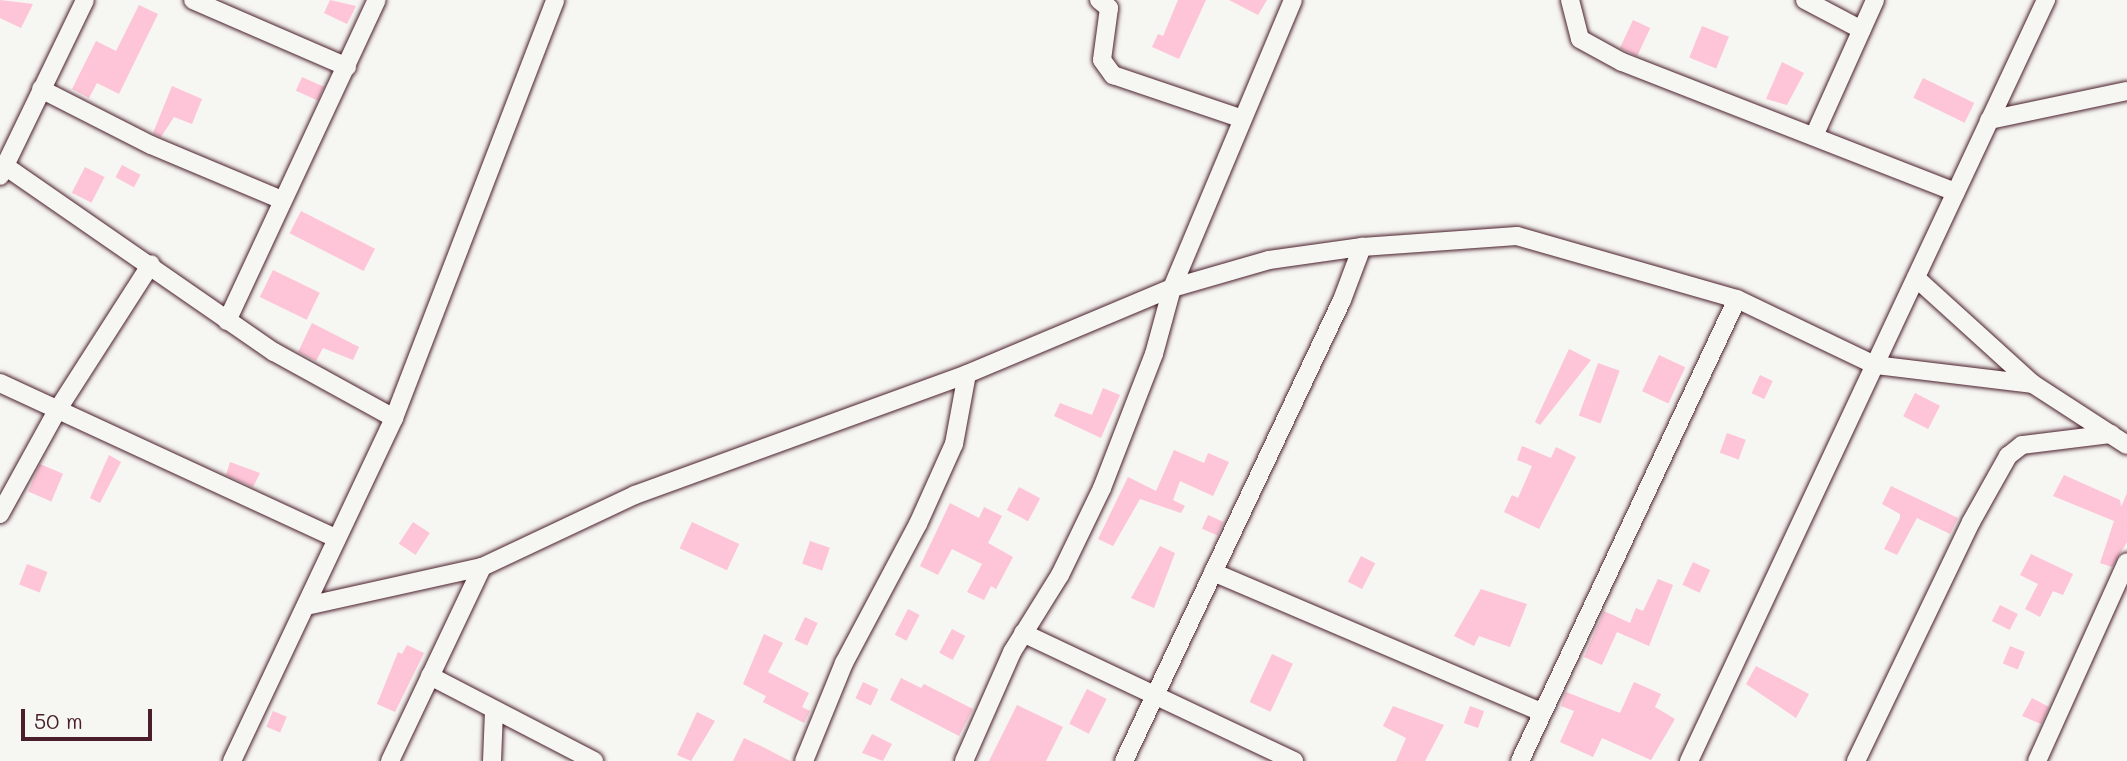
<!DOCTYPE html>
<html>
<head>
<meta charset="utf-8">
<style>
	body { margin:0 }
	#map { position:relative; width:2127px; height:761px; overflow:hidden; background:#f6f6f2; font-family:Mali,sans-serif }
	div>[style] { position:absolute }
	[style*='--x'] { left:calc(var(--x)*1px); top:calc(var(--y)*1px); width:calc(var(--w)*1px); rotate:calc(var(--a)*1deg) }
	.building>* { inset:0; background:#fec4d7; transform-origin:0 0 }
	.roads { filter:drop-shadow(0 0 2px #4a1f2b) drop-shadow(0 0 2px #4a1f2b) }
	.minor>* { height:18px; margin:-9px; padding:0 9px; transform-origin:9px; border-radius:9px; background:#f6f6f2 }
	span { translate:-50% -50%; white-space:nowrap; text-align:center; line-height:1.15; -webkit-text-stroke:7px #f6f6f2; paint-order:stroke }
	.scale { position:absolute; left:21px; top:709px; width:131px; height:32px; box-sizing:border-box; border:4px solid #4a1f2b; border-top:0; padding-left:9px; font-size:21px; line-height:24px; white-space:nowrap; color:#4a1f2b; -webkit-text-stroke:5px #f6f6f2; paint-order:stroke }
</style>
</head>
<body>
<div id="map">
	<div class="building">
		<div style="clip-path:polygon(0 0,33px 4px,21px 28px,0 18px)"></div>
		<div style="clip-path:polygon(330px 0,356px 6px,347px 24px,324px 13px)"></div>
		<div style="clip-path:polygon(1178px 0,1206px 0,1179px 59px,1152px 47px,1158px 34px,1163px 36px)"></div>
		<div style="clip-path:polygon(1229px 0,1267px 0,1258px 15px)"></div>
		<div style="clip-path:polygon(139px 5px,158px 14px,119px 94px,97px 83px,89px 98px,72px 89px,96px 41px,116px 51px)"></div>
		<div style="left:1633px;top:20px;width:19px;height:31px;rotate:25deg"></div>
		<div style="left:1702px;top:26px;width:29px;height:34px;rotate:22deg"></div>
		<div style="clip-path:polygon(1782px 62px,1804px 73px,1787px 105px,1766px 99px)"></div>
		<div style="left:302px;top:77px;width:24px;height:15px;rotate:24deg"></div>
		<div style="left:1923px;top:78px;width:57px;height:22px;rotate:26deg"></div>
		<div style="clip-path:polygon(172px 86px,202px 99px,192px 124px,174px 117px,161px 137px,153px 133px)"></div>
		<div style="left:122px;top:165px;width:21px;height:14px;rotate:28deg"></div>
		<div style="left:85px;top:167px;width:22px;height:29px;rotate:27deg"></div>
		<div style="left:301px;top:211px;width:83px;height:25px;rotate:27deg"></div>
		<div style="left:273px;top:270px;width:52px;height:30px;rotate:26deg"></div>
		<div style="clip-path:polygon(312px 323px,359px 347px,353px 360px,323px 348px,316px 361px,298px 352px)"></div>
		<div style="clip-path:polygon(1569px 349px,1591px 360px,1540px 425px,1535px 422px)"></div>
		<div style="left:1659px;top:355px;width:29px;height:40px;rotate:25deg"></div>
		<div style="left:1598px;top:363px;width:23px;height:56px;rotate:20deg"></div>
		<div style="left:1760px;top:375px;width:14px;height:20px;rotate:25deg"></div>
		<div style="clip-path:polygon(1103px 388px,1120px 395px,1101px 438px,1054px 416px,1060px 403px,1092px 415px)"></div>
		<div style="left:1915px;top:393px;width:28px;height:26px;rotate:27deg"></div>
		<div style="left:1727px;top:433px;width:20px;height:21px;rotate:20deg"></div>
		<div style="clip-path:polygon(1522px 446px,1551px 458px,1556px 447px,1576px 457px,1539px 529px,1504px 512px,1512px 495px,1518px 498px,1532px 466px,1517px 460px)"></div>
		<div style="clip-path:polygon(1174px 450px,1204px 463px,1208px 453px,1229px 462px,1213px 496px,1180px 481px,1173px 500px,1185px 506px,1181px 513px,1140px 499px,1113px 546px,1098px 539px,1128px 477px,1156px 491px)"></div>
		<div style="clip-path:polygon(109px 455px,121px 462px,100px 503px,90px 498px)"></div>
		<div style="clip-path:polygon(230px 462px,260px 473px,253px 487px,226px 475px)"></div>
		<div style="left:40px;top:464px;width:25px;height:30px;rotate:23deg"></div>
		<div style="clip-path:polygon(2064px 475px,2120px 500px,2121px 507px,2127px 493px,2127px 542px,2112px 567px,2100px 563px,2114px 521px,2053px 496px)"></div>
		<div style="clip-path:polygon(1891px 486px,1958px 518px,1950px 534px,1917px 518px,1897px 555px,1884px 549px,1900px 518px,1900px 514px,1882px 504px)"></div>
		<div style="left:1019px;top:487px;width:24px;height:26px;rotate:28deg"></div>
		<div style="clip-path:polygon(950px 503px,979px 518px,984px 507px,1002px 516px,988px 543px,1013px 557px,996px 589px,991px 586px,984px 600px,967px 592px,982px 564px,952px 549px,938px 575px,920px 566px)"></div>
		<div style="left:1208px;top:515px;width:17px;height:15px;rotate:24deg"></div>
		<div style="left:413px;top:522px;width:20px;height:26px;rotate:33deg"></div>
		<div style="left:692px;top:522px;width:52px;height:29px;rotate:25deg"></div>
		<div style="left:810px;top:541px;width:21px;height:24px;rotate:19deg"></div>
		<div style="clip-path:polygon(1160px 546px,1175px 553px,1154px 608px,1131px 598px)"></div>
		<div style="clip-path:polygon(2031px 554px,2073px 574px,2063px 595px,2053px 591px,2040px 617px,2025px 609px,2038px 584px,2020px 575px)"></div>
		<div style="left:1361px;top:556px;width:16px;height:29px;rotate:27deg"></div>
		<div style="left:1693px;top:562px;width:19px;height:25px;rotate:25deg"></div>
		<div style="left:27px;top:564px;width:22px;height:22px;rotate:21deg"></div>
		<div style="clip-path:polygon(1658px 579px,1673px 585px,1649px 646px,1617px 632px,1602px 665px,1584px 657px,1604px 611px,1630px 623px,1636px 608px,1643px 611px)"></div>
		<div style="clip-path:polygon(1481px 589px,1527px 604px,1510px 647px,1479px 636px,1474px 646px,1454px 636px)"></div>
		<div style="left:2000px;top:605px;width:20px;height:18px;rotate:27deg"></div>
		<div style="left:908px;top:609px;width:13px;height:29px;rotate:27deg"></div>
		<div style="left:805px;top:617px;width:14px;height:25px;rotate:25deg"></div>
		<div style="left:952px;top:629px;width:15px;height:27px;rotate:28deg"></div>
		<div style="clip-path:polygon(764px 634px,783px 643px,768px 672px,809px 693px,802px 707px,810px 711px,804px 723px,763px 702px,766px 696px,743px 684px)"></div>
		<div style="clip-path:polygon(407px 645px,424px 653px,395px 712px,377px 704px,398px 652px,402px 654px)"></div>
		<div style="left:2010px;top:646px;width:16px;height:19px;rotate:22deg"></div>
		<div style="left:1272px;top:654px;width:23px;height:53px;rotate:25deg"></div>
		<div style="clip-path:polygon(1756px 666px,1809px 694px,1796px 718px,1746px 684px)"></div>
		<div style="clip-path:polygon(901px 678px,921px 688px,924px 684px,973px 709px,959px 736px,890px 700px)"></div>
		<div style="left:863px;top:682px;width:17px;height:18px;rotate:25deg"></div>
		<div style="clip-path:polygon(1634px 682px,1661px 694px,1655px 707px,1675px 719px,1651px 760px,1602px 738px,1593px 757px,1560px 742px,1574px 711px,1561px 706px,1566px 692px,1620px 713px)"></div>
		<div style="left:1087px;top:689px;width:22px;height:39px;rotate:27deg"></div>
		<div style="clip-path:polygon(2032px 698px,2049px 707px,2041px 724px,2022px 716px)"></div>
		<div style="clip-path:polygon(1017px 705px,1063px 727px,1046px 761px,989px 761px)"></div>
		<div style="clip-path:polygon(1393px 706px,1444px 725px,1425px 761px,1396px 761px,1406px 738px,1383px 726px)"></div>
		<div style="left:1470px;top:706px;width:15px;height:18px;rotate:20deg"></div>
		<div style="left:273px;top:711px;width:15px;height:17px;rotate:23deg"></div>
		<div style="clip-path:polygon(697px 712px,715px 721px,691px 761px,677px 755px)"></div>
		<div style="clip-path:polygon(872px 734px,892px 744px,883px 761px,862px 753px)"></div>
		<div style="clip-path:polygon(744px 738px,763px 747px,790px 761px,733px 761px)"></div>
	</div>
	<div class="roads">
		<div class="minor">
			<div style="--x:193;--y:0;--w:168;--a:23.5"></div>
			<div style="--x:1099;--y:0;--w:13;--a:39"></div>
			<div style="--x:1109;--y:8;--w:52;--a:97.7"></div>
			<div style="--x:1102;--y:60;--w:19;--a:54"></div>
			<div style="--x:1113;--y:75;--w:134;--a:18.7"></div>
			<div style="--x:1570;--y:0;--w:40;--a:75.6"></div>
			<div style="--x:1580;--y:39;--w:48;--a:28.7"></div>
			<div style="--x:1622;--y:62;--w:358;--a:21.3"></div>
			<div style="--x:1805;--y:0;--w:64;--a:27.8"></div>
			<div style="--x:41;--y:89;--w:123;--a:27"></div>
			<div style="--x:151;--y:145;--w:142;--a:22.8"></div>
			<div style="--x:1989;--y:120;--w:141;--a:-11.9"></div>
			<div style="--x:1814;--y:136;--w:149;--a:-65.8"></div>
			<div style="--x:5;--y:166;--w:327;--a:34.7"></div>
			<div style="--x:274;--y:352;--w:137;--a:28.8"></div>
			<div style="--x:0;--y:176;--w:195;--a:-64.2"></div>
			<div style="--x:1916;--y:278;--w:158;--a:42.2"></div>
			<div style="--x:227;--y:321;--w:354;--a:-65"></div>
			<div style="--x:0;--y:383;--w:371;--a:24.8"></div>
			<div style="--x:0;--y:514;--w:120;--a:-61.1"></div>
			<div style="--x:58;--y:409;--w:172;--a:-57.3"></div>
			<div style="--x:1213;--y:572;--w:358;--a:23.1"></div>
			<div style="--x:306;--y:606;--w:180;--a:-12.5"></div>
			<div style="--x:482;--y:567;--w:169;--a:-25.2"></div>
			<div style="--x:635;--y:495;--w:353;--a:-20"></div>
			<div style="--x:967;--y:374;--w:222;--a:-22.8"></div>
			<div style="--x:1172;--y:288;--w:101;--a:-16.1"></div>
			<div style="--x:1269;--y:260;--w:94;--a:-8"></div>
			<div style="--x:1362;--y:247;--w:155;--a:-4.1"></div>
			<div style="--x:1517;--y:236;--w:229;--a:16"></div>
			<div style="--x:1737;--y:299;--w:153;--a:25.6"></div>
			<div style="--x:1875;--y:365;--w:159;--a:6.9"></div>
			<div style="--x:2033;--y:384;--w:112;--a:33"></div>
			<div style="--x:1023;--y:633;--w:300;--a:25.3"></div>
			<div style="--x:430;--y:676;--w:185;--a:27.4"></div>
			<div style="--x:232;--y:761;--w:379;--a:-64.7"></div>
			<div style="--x:394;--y:418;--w:448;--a:-68.9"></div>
			<div style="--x:390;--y:761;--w:215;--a:-64.6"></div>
			<div style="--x:492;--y:761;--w:49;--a:-87.7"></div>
			<div style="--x:804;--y:761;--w:106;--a:-67.8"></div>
			<div style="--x:844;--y:663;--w:157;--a:-62"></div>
			<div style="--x:918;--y:524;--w:88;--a:-65.8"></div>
			<div style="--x:954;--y:444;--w:71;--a:-79.5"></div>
			<div style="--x:964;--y:761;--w:119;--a:-66.2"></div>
			<div style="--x:1012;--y:652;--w:91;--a:-58.1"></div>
			<div style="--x:1060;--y:575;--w:97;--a:-64.2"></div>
			<div style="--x:1102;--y:488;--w:144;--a:-68.8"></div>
			<div style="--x:1154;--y:354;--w:68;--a:-74.7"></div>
			<div style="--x:1172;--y:288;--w:312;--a:-67.2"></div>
			<div style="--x:1124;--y:761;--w:510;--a:-64.69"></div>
			<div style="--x:1342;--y:300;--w:57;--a:-69.3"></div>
			<div style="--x:1520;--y:761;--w:510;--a:-64.84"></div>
			<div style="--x:1689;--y:761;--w:841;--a:-64.87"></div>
			<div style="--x:1856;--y:761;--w:265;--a:-64.3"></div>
			<div style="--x:1971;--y:522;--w:76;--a:-60.7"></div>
			<div style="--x:2008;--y:456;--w:18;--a:-38"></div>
			<div style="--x:2022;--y:445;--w:90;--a:-7"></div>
			<div style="--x:2037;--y:761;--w:218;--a:-65.7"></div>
		</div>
	</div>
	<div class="scale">50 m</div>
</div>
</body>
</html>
